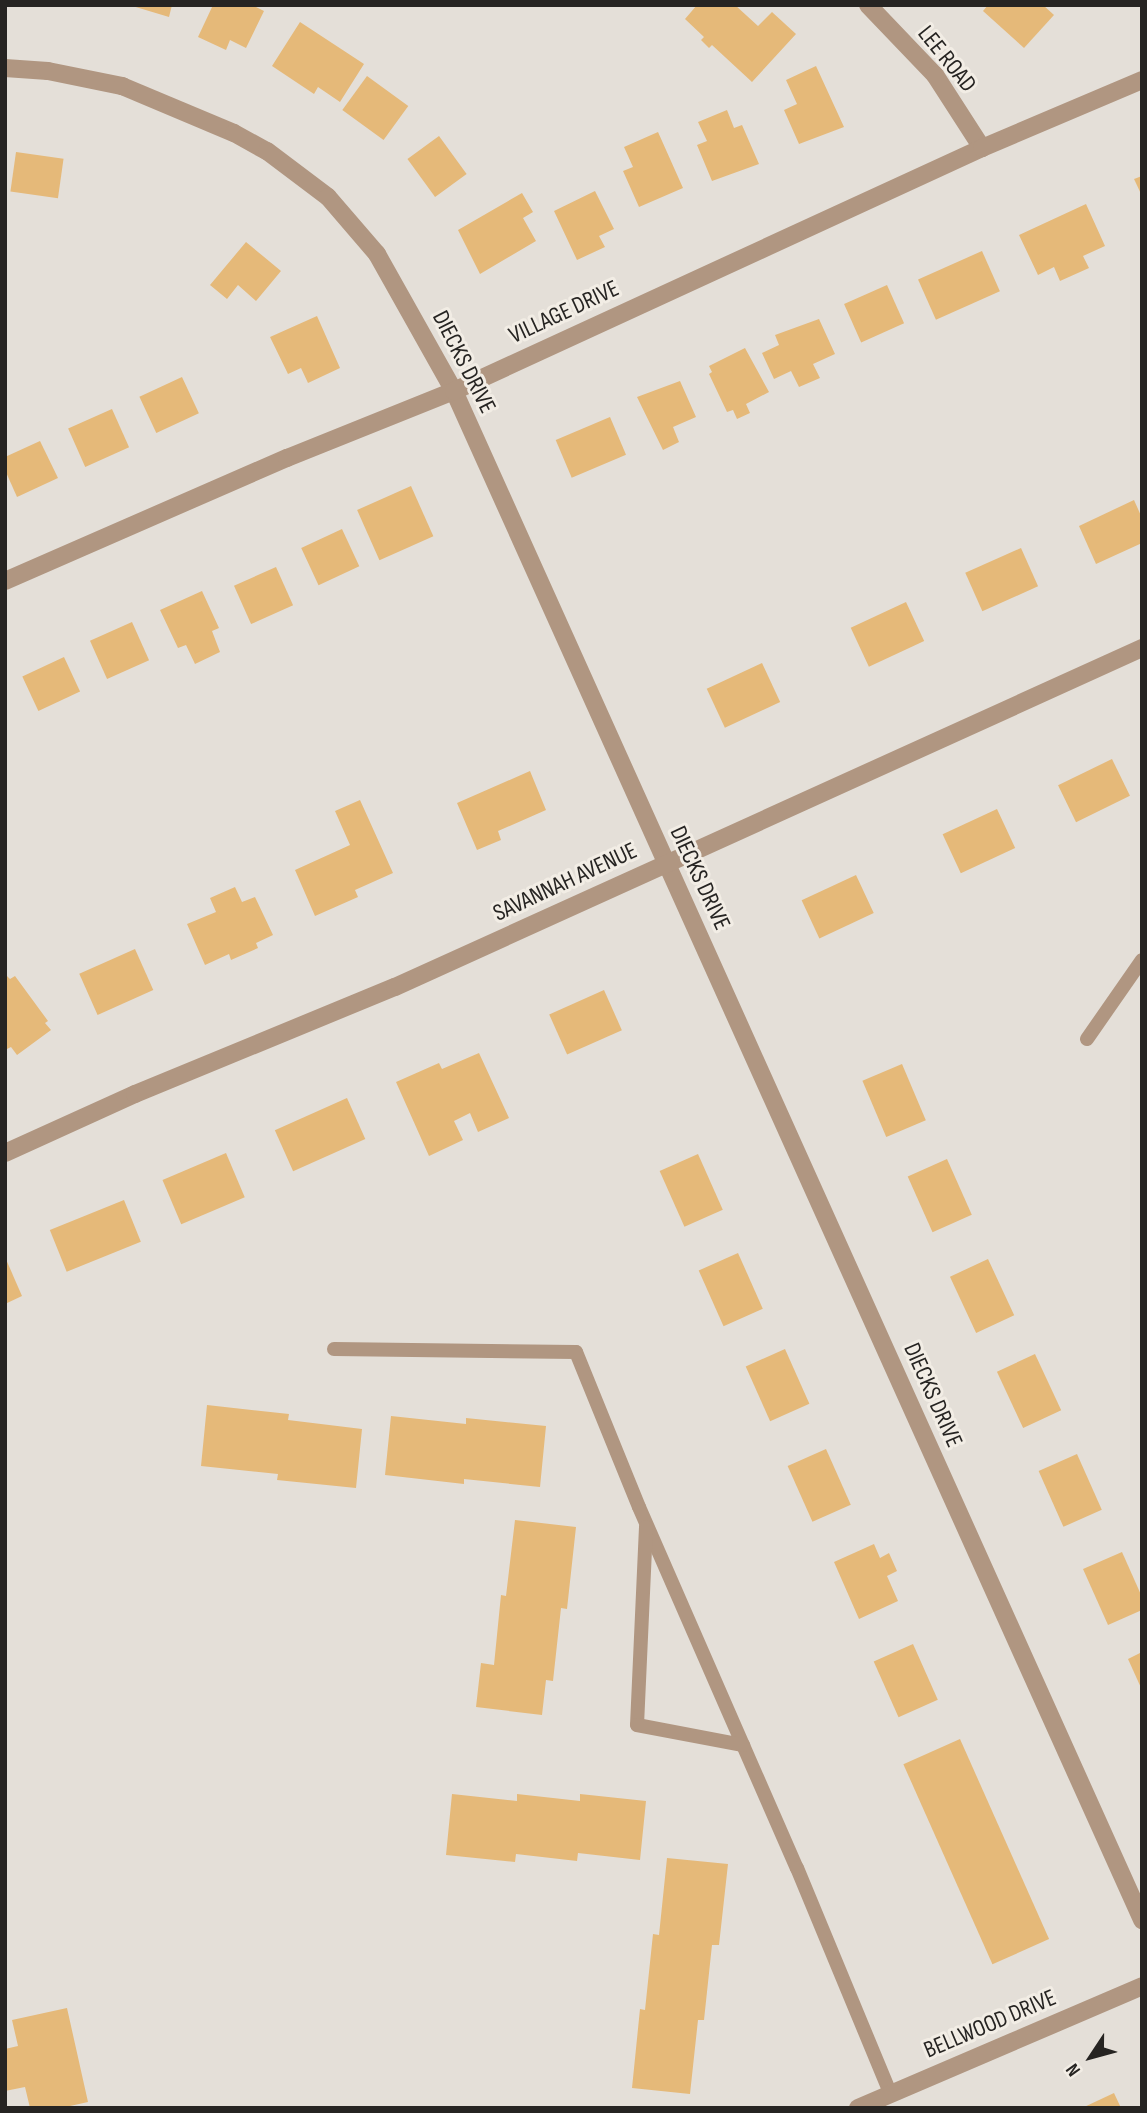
<!DOCTYPE html>
<html>
<head>
<meta charset="utf-8">
<style>
	body { margin:0 }
	#map { position:relative; width:1147px; height:2113px; overflow:hidden; background:#e4dfd8; font-family:"Sofia Sans Condensed",sans-serif }
	div>[style] { position:absolute }
	[style*='--x'] { left:calc(var(--x)*1px); top:calc(var(--y)*1px); width:calc(var(--w)*1px); rotate:calc(var(--a)*1deg) }
	.building>* { inset:0; background:#e5b979; transform-origin:0 0 }
	.service>* { height:14px; margin:-7px; padding:0 7px; transform-origin:7px; border-radius:7px; background:#b09681 }
	.minor>* { height:18px; margin:-9px; padding:0 9px; transform-origin:9px; border-radius:9px; background:#b09681 }
	span { translate:-50% -50%; white-space:nowrap; text-align:center; line-height:1.15; -webkit-text-stroke:6px #f2ede5; paint-order:stroke }
	.street-label { font-size:24px; color:#262422 }
	.frame { position:absolute; inset:0; border:7px solid #262422; pointer-events:none }
	.north { position:absolute; left:1056px; top:2022px; width:70px; height:70px; -webkit-text-stroke:5px #f2ede5; paint-order:stroke; rotate:234deg; font-size:19px; font-weight:700; line-height:28px; text-align:center; color:#262422 }
	.north::after { content:''; display:block; margin:auto; width:24px; height:32px; background:#262422; clip-path:polygon(50% 0,100% 100%,50% 72%,0 100%) }
</style>
</head>
<body>
<div id="map">
	<div class="building">
		<div style="clip-path:polygon(129px 5px,172px 5px,169px 17px)"></div>
		<div style="clip-path:polygon(213px 5px,252px 5px,264px 11px,246px 48px,230px 40px,226px 50px,198px 37px)"></div>
		<div style="clip-path:polygon(697px 5px,735px 5px,758px 26px,772px 12px,796px 34px,752px 82px,712px 45px,709px 48px,701px 40px,704px 37px,685px 19px)"></div>
		<div style="clip-path:polygon(988px 5px,1043px 5px,1054px 15px,1024px 48px,983px 11px)"></div>
		<div style="clip-path:polygon(300px 22px,364px 64px,340px 102px,318px 87px,314px 94px,272px 66px)"></div>
		<div style="clip-path:polygon(816px 66px,844px 127px,799px 144px,784px 110px,797px 104px,786px 80px)"></div>
		<div style="left:367px;top:76px;width:51px;height:42px;rotate:36deg"></div>
		<div style="clip-path:polygon(727px 110px,734px 128px,742px 125px,759px 164px,712px 181px,697px 145px,707px 141px,698px 122px)"></div>
		<div style="clip-path:polygon(658px 132px,683px 188px,639px 207px,623px 171px,633px 167px,624px 147px)"></div>
		<div style="left:439px;top:136px;width:47px;height:39px;rotate:54deg"></div>
		<div style="left:16px;top:152px;width:48px;height:40px;rotate:8deg"></div>
		<div style="clip-path:polygon(1142px 176px,1142px 196px,1134px 179px)"></div>
		<div style="clip-path:polygon(595px 191px,614px 229px,599px 236px,605px 247px,577px 260px,554px 211px)"></div>
		<div style="clip-path:polygon(522px 193px,533px 212px,523px 218px,536px 241px,480px 274px,458px 230px)"></div>
		<div style="clip-path:polygon(1086px 204px,1105px 246px,1083px 256px,1089px 268px,1060px 281px,1054px 267px,1038px 275px,1019px 235px)"></div>
		<div style="clip-path:polygon(246px 242px,281px 271px,256px 301px,238px 285px,227px 299px,210px 285px)"></div>
		<div style="left:982px;top:251px;width:44px;height:70px;rotate:66deg"></div>
		<div style="left:887px;top:285px;width:42px;height:47px;rotate:66deg"></div>
		<div style="clip-path:polygon(317px 316px,340px 368px,308px 383px,301px 368px,288px 374px,270px 337px)"></div>
		<div style="clip-path:polygon(819px 319px,835px 354px,813px 364px,820px 378px,799px 387px,791px 371px,774px 379px,762px 353px,779px 345px,775px 335px)"></div>
		<div style="clip-path:polygon(745px 348px,769px 392px,746px 404px,750px 413px,737px 419px,733px 410px,727px 412px,709px 374px,712px 372px,709px 366px)"></div>
		<div style="left:182px;top:377px;width:40px;height:47px;rotate:65deg"></div>
		<div style="clip-path:polygon(680px 381px,696px 417px,673px 427px,679px 442px,663px 450px,637px 397px)"></div>
		<div style="left:112px;top:409px;width:42px;height:48px;rotate:66deg"></div>
		<div style="left:610px;top:417px;width:41px;height:59px;rotate:67deg"></div>
		<div style="clip-path:polygon(40px 441px,58px 478px,17px 497px,5px 470px,5px 457px)"></div>
		<div style="left:411px;top:486px;width:55px;height:59px;rotate:66deg"></div>
		<div style="clip-path:polygon(1134px 500px,1142px 518px,1142px 543px,1096px 564px,1079px 526px)"></div>
		<div style="left:342px;top:529px;width:41px;height:45px;rotate:65deg"></div>
		<div style="left:1021px;top:548px;width:42px;height:61px;rotate:66deg"></div>
		<div style="left:276px;top:567px;width:42px;height:46px;rotate:66deg"></div>
		<div style="clip-path:polygon(202px 591px,219px 628px,212px 631px,220px 652px,195px 664px,186px 645px,178px 648px,160px 610px)"></div>
		<div style="left:906px;top:602px;width:43px;height:61px;rotate:65deg"></div>
		<div style="left:132px;top:622px;width:42px;height:46px;rotate:66deg"></div>
		<div style="left:64px;top:657px;width:38px;height:46px;rotate:65deg"></div>
		<div style="left:762px;top:663px;width:43px;height:61px;rotate:65deg"></div>
		<div style="left:1112px;top:759px;width:41px;height:60px;rotate:64deg"></div>
		<div style="clip-path:polygon(530px 771px,546px 810px,498px 831px,501px 840px,477px 850px,457px 803px)"></div>
		<div style="clip-path:polygon(360px 800px,393px 873px,355px 890px,358px 897px,315px 916px,295px 870px,350px 845px,335px 811px)"></div>
		<div style="left:997px;top:809px;width:43px;height:60px;rotate:65deg"></div>
		<div style="left:856px;top:875px;width:42px;height:60px;rotate:65deg"></div>
		<div style="clip-path:polygon(235px 887px,242px 902px,255px 897px,273px 935px,256px 943px,258px 948px,231px 960px,229px 954px,205px 965px,187px 924px,216px 912px,210px 898px)"></div>
		<div style="left:135px;top:949px;width:45px;height:61px;rotate:66deg"></div>
		<div style="clip-path:polygon(5px 974px,10px 979px,15px 976px,48px 1021px,45px 1023px,51px 1030px,17px 1055px,11px 1047px,7px 1049px,5px 1046px)"></div>
		<div style="left:604px;top:990px;width:44px;height:60px;rotate:66deg"></div>
		<div style="clip-path:polygon(479px 1053px,509px 1118px,478px 1132px,470px 1113px,454px 1121px,463px 1140px,429px 1156px,396px 1082px,439px 1063px,442px 1069px)"></div>
		<div style="left:902px;top:1064px;width:61px;height:43px;rotate:67deg"></div>
		<div style="left:347px;top:1098px;width:45px;height:79px;rotate:66deg"></div>
		<div style="left:226px;top:1153px;width:48px;height:69px;rotate:67deg"></div>
		<div style="left:698px;top:1154px;width:61px;height:42px;rotate:66deg"></div>
		<div style="left:947px;top:1159px;width:61px;height:43px;rotate:66deg"></div>
		<div style="left:124px;top:1200px;width:45px;height:80px;rotate:68deg"></div>
		<div style="left:738px;top:1253px;width:61px;height:43px;rotate:66deg"></div>
		<div style="clip-path:polygon(5px 1257px,22px 1296px,5px 1304px)"></div>
		<div style="left:988px;top:1259px;width:62px;height:42px;rotate:65deg"></div>
		<div style="left:785px;top:1349px;width:60px;height:43px;rotate:66deg"></div>
		<div style="left:1035px;top:1354px;width:62px;height:42px;rotate:65deg"></div>
		<div style="clip-path:polygon(207px 1405px,289px 1414px,288px 1420px,362px 1429px,356px 1488px,277px 1480px,278px 1474px,201px 1466px)"></div>
		<div style="clip-path:polygon(391px 1416px,466px 1424px,466px 1418px,546px 1426px,540px 1487px,464px 1479px,464px 1484px,385px 1475px)"></div>
		<div style="left:826px;top:1449px;width:61px;height:42px;rotate:66deg"></div>
		<div style="left:1077px;top:1454px;width:61px;height:42px;rotate:66deg"></div>
		<div style="clip-path:polygon(515px 1520px,576px 1527px,567px 1609px,561px 1608px,553px 1681px,546px 1680px,542px 1715px,476px 1707px,481px 1663px,494px 1665px,501px 1595px,506px 1596px)"></div>
		<div style="clip-path:polygon(874px 1544px,880px 1558px,889px 1553px,897px 1571px,887px 1576px,898px 1601px,859px 1619px,834px 1562px)"></div>
		<div style="clip-path:polygon(1122px 1552px,1142px 1597px,1142px 1610px,1108px 1625px,1083px 1569px)"></div>
		<div style="left:913px;top:1644px;width:61px;height:43px;rotate:66deg"></div>
		<div style="clip-path:polygon(1142px 1652px,1142px 1690px,1128px 1659px)"></div>
		<div style="left:960px;top:1739px;width:219px;height:62px;rotate:66deg"></div>
		<div style="clip-path:polygon(452px 1794px,517px 1801px,517px 1794px,580px 1801px,580px 1794px,646px 1801px,640px 1860px,578px 1853px,577px 1861px,516px 1854px,515px 1862px,446px 1855px)"></div>
		<div style="clip-path:polygon(667px 1858px,728px 1864px,719px 1945px,712px 1945px,704px 2020px,698px 2020px,690px 2094px,632px 2088px,640px 2009px,645px 2010px,653px 1934px,659px 1935px)"></div>
		<div style="clip-path:polygon(67px 2008px,88px 2102px,61px 2108px,30px 2108px,25px 2087px,5px 2091px,5px 2049px,18px 2046px,12px 2020px)"></div>
		<div style="clip-path:polygon(1114px 2093px,1121px 2108px,1082px 2108px)"></div>
	</div>
	<div class="service">
		<div style="--x:1087;--y:1039;--w:96;--a:-55.2"></div>
		<div style="--x:334;--y:1349;--w:242;--a:0.7"></div>
		<div style="--x:576;--y:1352;--w:167;--a:67.9"></div>
		<div style="--x:639;--y:1507;--w:394;--a:66.4"></div>
		<div style="--x:797;--y:1868;--w:243;--a:67.5"></div>
		<div style="--x:646;--y:1527;--w:198;--a:92.6"></div>
		<div style="--x:637;--y:1725;--w:108;--a:10.7"></div>
	</div>
	<div class="minor">
		<div style="--x:868;--y:5;--w:97;--a:46.3"></div>
		<div style="--x:935;--y:75;--w:87;--a:57.2"></div>
		<div style="--x:5;--y:68;--w:43;--a:4"></div>
		<div style="--x:48;--y:71;--w:76;--a:11.5"></div>
		<div style="--x:122;--y:86;--w:121;--a:22.8"></div>
		<div style="--x:234;--y:133;--w:38;--a:29"></div>
		<div style="--x:267;--y:151;--w:76;--a:37"></div>
		<div style="--x:328;--y:197;--w:75;--a:49.3"></div>
		<div style="--x:377;--y:254;--w:157;--a:60.7"></div>
		<div style="--x:454;--y:391;--w:1677;--a:65.77"></div>
		<div style="--x:5;--y:581;--w:308;--a:-23.6"></div>
		<div style="--x:287;--y:458;--w:180;--a:-21.9"></div>
		<div style="--x:454;--y:391;--w:581;--a:-24.71"></div>
		<div style="--x:982;--y:148;--w:174;--a:-23"></div>
		<div style="--x:5;--y:1153;--w:143;--a:-24.4"></div>
		<div style="--x:135;--y:1094;--w:281;--a:-22.4"></div>
		<div style="--x:395;--y:987;--w:820;--a:-24.41"></div>
		<div style="--x:858;--y:2108;--w:309;--a:-23.2"></div>
	</div>
	<div class="street-label">
		<span style="left:947px;top:59px;rotate:51deg">LEE ROAD</span>
		<span style="left:564px;top:312px;rotate:-25deg">VILLAGE DRIVE</span>
		<span style="left:464px;top:362px;rotate:63deg">DIECKS DRIVE</span>
		<span style="left:700px;top:878px;rotate:65deg">DIECKS DRIVE</span>
		<span style="left:565px;top:882px;rotate:-25deg">SAVANNAH AVENUE</span>
		<span style="left:933px;top:1395px;rotate:66deg">DIECKS DRIVE</span>
		<span style="left:990px;top:2024px;rotate:-23deg">BELLWOOD DRIVE</span>
	</div>
	<div class="frame"></div>
	<div class="north">N</div>
</div>
</body>
</html>
